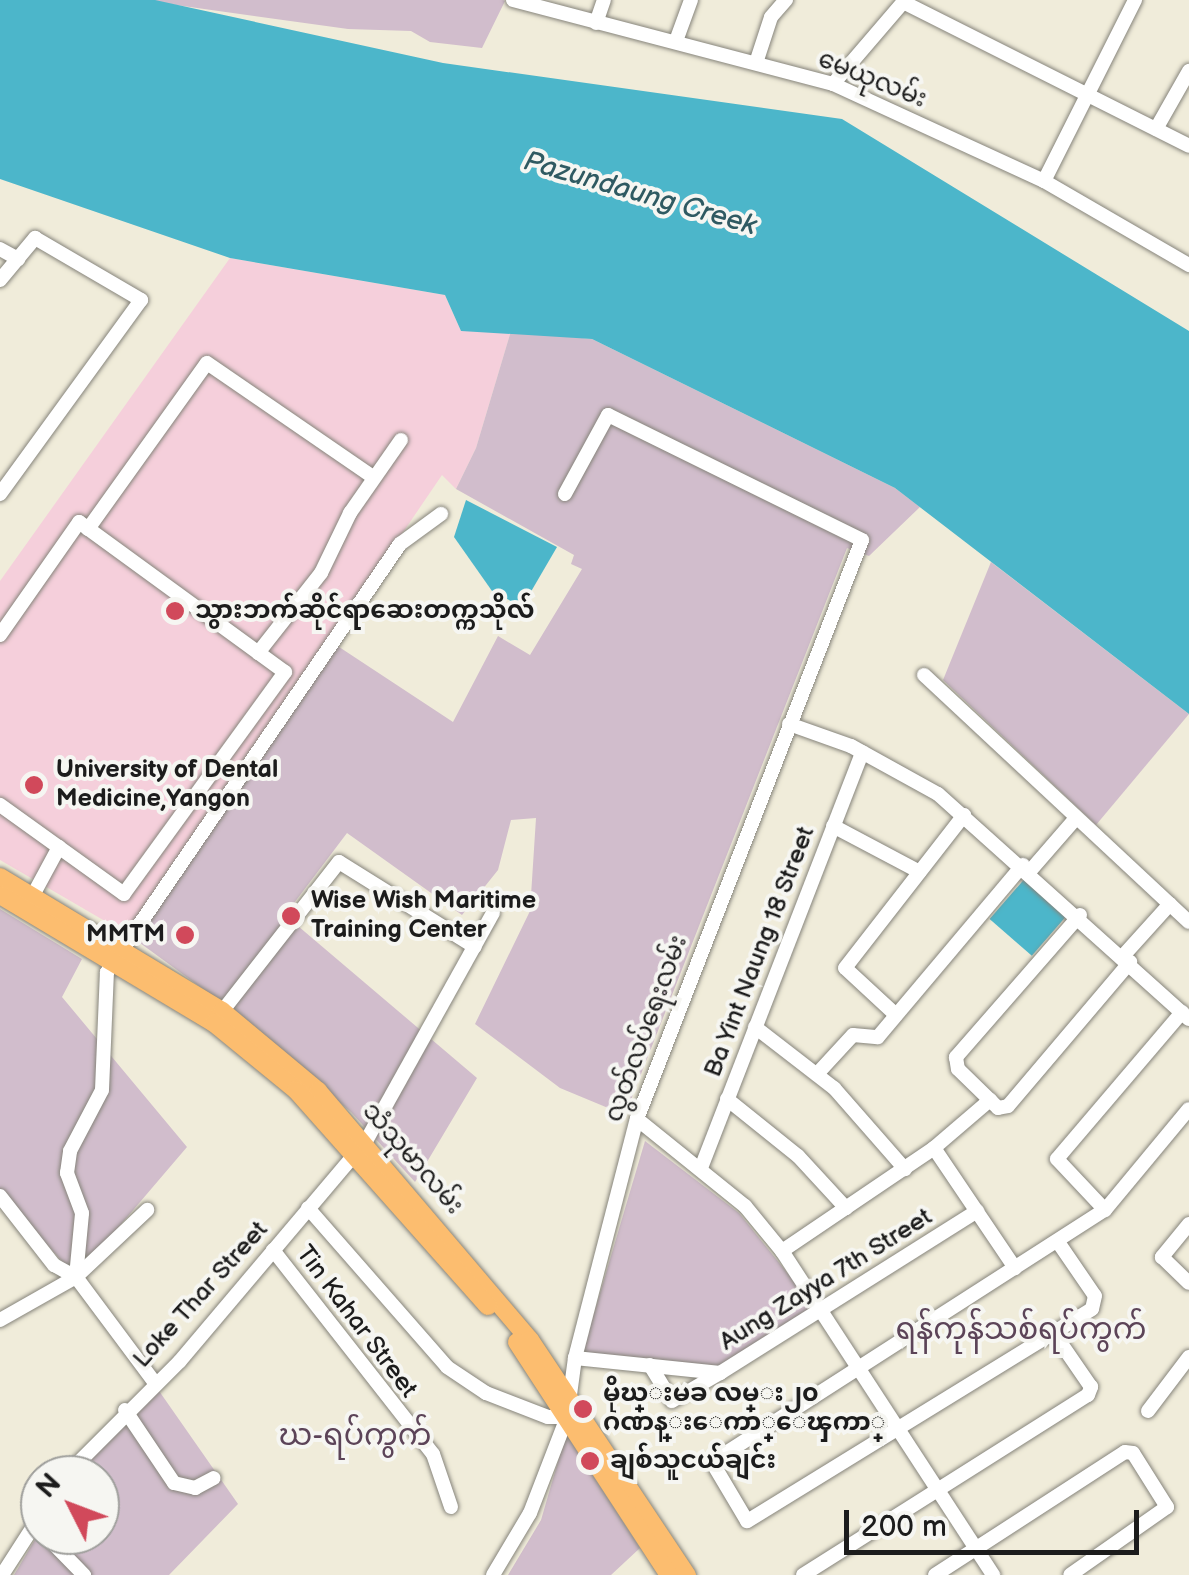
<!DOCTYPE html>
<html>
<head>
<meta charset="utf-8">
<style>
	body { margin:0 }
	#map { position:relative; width:1189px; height:1575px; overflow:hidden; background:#f0ecda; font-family:"Balsamiq Sans","Noto Sans Myanmar",sans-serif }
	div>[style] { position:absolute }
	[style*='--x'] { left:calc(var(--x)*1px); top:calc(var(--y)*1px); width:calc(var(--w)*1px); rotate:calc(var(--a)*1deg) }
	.built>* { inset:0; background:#f5cfdb }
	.industrial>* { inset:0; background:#d1bdcc }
	.water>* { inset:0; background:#4cb6ca; transform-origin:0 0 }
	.roads { filter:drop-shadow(0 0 2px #86847b) drop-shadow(0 0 2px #86847b) }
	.minor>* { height:14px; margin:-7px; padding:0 7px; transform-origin:7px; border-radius:7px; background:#fff }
	.major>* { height:18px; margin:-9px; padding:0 9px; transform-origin:9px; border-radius:9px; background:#fcbd6f }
	.dots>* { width:28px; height:28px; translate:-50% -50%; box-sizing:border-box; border:5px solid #f6f6f2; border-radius:50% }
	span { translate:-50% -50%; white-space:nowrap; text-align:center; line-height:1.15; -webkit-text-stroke:8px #f6f6f2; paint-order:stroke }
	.street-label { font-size:25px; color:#1c1c1c }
	.poi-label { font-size:25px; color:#1c1c1c; font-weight:700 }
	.left { translate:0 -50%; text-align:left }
	.right { translate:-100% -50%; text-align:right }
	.water-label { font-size:28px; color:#2f5a62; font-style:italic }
	.quarter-label { font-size:30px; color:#5c4458 }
	.north { position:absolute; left:20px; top:1455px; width:100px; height:100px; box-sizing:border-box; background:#f6f6f2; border:2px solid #9f9f9c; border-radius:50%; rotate:312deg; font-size:28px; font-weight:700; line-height:40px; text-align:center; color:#1c1c1c }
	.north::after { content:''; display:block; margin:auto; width:35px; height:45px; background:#d1495b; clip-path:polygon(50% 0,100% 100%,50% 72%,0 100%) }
	.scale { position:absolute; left:844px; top:1510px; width:295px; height:45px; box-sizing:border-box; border:5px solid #1c1c1c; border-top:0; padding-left:12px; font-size:30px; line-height:35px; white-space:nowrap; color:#1c1c1c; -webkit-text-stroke:8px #f6f6f2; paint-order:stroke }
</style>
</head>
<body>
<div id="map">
	<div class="built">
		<div style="clip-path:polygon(230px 258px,445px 295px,461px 331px,511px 331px,476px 448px,456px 489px,442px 475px,129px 935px,0 860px,0 581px)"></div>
	</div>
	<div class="industrial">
		<div style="clip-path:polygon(140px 0,503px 0,505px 1px,482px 48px,430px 42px,411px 31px,348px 29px)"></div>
		<div style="clip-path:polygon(511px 331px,592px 339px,895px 488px,920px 507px,869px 556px,847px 548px,625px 1115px,560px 1088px,475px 1024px,530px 911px,536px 818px,511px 820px,498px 870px,462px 915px,347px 833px,285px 915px,477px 1078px,415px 1182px,351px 1112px,221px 1002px,129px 935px,330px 641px,453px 722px,498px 636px,530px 655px,582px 569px,571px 564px,574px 555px,456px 489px,476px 448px)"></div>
		<div style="clip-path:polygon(991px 562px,1189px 714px,1096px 825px,943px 680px)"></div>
		<div style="clip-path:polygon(0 909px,82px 959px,62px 997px,187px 1147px,76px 1277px,0 1192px)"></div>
		<div style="clip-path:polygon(645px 1141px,739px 1213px,814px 1306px,719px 1366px,582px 1354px)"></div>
		<div style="clip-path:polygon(157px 1388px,238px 1504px,169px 1575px,14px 1575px,40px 1531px,100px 1535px,100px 1475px,74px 1475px)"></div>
		<div style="clip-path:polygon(566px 1434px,640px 1548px,611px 1575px,508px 1575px,541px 1520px)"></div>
	</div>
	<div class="water">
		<div style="clip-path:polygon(0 0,155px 0,443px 63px,842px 119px,1189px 331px,1189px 714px,895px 488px,592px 339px,461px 331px,445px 295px,230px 258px,0 179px)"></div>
		<div style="clip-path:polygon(466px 500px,557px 547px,522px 607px,492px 591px,454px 537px)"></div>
		<div style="left:1027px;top:876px;width:56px;height:57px;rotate:41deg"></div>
	</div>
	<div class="roads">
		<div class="minor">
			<div style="--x:513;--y:0;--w:331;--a:14.7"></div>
			<div style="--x:833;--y:84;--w:232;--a:24.7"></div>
			<div style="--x:1044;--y:181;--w:168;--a:30.1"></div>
			<div style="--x:903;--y:2;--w:320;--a:26.7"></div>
			<div style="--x:596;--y:23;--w:24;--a:-71"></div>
			<div style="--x:676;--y:41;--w:44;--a:-69.9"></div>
			<div style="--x:756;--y:63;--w:48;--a:-71.9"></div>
			<div style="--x:771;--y:17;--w:23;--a:-49"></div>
			<div style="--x:833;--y:84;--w:111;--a:-49.4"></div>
			<div style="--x:1156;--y:129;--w:67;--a:-60.4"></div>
			<div style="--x:1044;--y:181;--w:203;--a:-63.3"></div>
			<div style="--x:0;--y:249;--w:21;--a:29"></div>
			<div style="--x:0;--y:280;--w:55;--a:-50.2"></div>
			<div style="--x:35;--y:238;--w:123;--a:30.3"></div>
			<div style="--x:141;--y:300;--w:240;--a:126"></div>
			<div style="--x:88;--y:529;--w:204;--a:-54.4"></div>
			<div style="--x:207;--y:363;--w:201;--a:34.5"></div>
			<div style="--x:0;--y:635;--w:138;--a:-55"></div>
			<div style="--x:79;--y:522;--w:255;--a:36.1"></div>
			<div style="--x:285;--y:672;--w:274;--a:126"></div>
			<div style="--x:124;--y:894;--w:153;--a:-144.3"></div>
			<div style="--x:258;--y:653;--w:102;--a:-51.8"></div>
			<div style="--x:321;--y:573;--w:67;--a:-64.2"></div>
			<div style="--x:350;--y:513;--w:89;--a:-55.1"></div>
			<div style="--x:924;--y:675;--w:362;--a:43"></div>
			<div style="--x:789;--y:724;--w:66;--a:19.5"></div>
			<div style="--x:851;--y:746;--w:99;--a:28.9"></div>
			<div style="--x:938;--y:794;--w:337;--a:41.9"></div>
			<div style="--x:833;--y:826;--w:98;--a:27.9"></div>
			<div style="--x:1030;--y:871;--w:70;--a:-49"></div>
			<div style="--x:32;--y:897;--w:57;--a:-61.6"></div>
			<div style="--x:1080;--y:915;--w:189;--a:131.1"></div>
			<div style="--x:956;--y:1057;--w:12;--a:81"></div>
			<div style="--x:958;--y:1069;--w:56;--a:44.3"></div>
			<div style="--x:998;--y:1108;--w:10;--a:-11"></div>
			<div style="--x:1008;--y:1106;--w:189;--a:-49.7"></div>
			<div style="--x:1123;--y:956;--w:70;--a:-47.9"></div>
			<div style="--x:896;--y:1015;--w:69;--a:-137.3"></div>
			<div style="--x:845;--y:968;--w:194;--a:-52.1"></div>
			<div style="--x:217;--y:1018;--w:198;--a:-52"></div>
			<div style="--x:339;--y:862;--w:160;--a:32"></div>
			<div style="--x:755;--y:1027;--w:100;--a:37.7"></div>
			<div style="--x:834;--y:1088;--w:108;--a:48.8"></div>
			<div style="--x:817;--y:1074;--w:53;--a:-47.3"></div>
			<div style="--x:853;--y:1035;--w:25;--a:5"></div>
			<div style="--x:878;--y:1037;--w:225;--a:-49.9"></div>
			<div style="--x:727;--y:1099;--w:91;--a:38.8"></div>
			<div style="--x:798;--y:1156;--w:71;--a:47.3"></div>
			<div style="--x:637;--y:1119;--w:139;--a:38.9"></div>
			<div style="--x:745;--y:1206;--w:58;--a:50.6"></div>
			<div style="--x:782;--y:1251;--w:387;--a:56.9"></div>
			<div style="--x:934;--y:1148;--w:145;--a:56"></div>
			<div style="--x:701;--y:1168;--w:446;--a:-68.8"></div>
			<div style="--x:0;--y:1196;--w:88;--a:52"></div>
			<div style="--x:54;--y:1265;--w:25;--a:29"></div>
			<div style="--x:76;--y:1277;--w:132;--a:53.3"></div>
			<div style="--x:308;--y:1208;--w:211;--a:48.8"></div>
			<div style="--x:447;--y:1367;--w:47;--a:33.7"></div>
			<div style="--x:486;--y:1393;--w:66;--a:21.2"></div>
			<div style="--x:548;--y:1417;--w:19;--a:0"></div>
			<div style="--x:1105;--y:1210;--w:70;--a:-133.3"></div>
			<div style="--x:1057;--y:1159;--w:193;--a:-49.6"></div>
			<div style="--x:1189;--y:1224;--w:43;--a:129.3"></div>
			<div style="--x:1162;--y:1257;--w:37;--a:44"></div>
			<div style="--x:1058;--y:1242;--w:65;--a:55.6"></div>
			<div style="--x:1095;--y:1296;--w:13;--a:103"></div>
			<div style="--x:1092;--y:1309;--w:405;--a:148.4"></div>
			<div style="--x:747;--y:1521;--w:69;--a:-120.7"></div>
			<div style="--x:712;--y:1462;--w:467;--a:-32.7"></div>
			<div style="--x:1105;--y:1210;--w:131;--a:-50.3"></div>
			<div style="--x:273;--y:1250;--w:259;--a:51.9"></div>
			<div style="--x:433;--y:1454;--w:56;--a:71.2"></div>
			<div style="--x:782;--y:1251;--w:184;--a:-34.1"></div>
			<div style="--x:934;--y:1148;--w:74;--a:-40.6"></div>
			<div style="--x:76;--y:1277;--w:64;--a:-84.6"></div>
			<div style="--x:82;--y:1213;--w:43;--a:-110.6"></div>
			<div style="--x:67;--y:1173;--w:22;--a:-82"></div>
			<div style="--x:70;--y:1151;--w:69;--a:-62.3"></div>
			<div style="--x:102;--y:1090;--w:118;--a:-87.6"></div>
			<div style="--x:107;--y:972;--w:519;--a:-55.61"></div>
			<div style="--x:400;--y:544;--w:51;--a:-36.2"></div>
			<div style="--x:0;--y:1320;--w:87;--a:-29.5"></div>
			<div style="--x:76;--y:1277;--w:98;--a:-43.3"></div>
			<div style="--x:575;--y:1358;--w:146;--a:5.9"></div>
			<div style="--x:720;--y:1373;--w:304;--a:-32.2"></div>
			<div style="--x:650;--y:1365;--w:42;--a:58.6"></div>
			<div style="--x:672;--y:1401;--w:56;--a:-30.3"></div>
			<div style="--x:125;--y:1410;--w:88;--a:56.1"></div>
			<div style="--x:174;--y:1483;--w:22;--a:13"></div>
			<div style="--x:195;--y:1488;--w:21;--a:-28"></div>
			<div style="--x:1148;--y:1411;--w:68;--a:-52.8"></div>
			<div style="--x:66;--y:1475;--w:161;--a:-45"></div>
			<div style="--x:180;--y:1361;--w:288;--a:-49.8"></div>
			<div style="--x:366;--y:1141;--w:261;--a:-60.9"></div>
			<div style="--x:45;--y:1535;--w:56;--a:45.7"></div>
			<div style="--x:2;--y:1575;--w:70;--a:-57.2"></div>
			<div style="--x:493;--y:1575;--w:72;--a:-59.2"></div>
			<div style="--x:530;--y:1513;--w:103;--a:-68.9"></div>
			<div style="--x:567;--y:1417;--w:60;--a:-82.3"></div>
			<div style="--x:575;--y:1358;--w:247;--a:-75.5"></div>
			<div style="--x:637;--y:1119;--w:621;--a:-68.76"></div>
			<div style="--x:862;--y:540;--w:283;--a:-153.8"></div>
			<div style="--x:608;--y:415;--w:90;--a:118.6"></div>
			<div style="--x:803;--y:1575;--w:337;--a:-32.3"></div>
			<div style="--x:1088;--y:1395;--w:9;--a:-69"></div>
			<div style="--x:1091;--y:1387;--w:67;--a:-124.6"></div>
			<div style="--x:935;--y:1575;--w:226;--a:-32.9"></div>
			<div style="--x:1125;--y:1452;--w:8;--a:7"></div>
			<div style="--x:1133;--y:1453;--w:64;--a:57.8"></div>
			<div style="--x:1167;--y:1507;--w:118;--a:145"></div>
		</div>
		<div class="major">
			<div style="--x:0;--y:877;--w:259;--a:31.1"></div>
			<div style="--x:222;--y:1011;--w:125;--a:39.8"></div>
			<div style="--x:318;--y:1091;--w:327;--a:49.6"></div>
			<div style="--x:530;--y:1340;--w:283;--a:56.3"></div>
			<div style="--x:0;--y:895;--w:249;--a:30.9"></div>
			<div style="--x:214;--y:1023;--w:106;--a:39.3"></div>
			<div style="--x:296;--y:1090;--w:289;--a:48.4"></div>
			<div style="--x:517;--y:1342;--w:278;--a:56.9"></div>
		</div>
	</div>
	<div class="dots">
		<div style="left:175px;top:611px;background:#d1495b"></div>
		<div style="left:34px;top:785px;background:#d1495b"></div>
		<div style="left:291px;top:916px;background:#d1495b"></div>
		<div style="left:185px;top:935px;background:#d1495b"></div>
		<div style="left:583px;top:1409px;background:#d1495b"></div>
		<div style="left:590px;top:1461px;background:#d1495b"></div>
	</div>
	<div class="street-label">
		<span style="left:872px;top:80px;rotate:22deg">မေယုလမ်း</span>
		<span style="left:760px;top:952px;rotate:-69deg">Ba Yint Naung 18 Street</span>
		<span style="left:647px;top:1029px;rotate:-70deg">လွတ်လပ်ရေးလမ်း</span>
		<span style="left:412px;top:1159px;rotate:49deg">သံသုမာလမ်း</span>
		<span style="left:826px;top:1280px;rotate:-32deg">Aung Zayya 7th Street</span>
		<span style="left:201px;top:1295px;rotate:-48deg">Loke Thar Street</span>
		<span style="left:356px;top:1322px;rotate:53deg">Tin Kahar Street</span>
	</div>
	<div class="poi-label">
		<span class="left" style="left:195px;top:611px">သွားဘက်‌ဆိုင်ရာဆေးတက္ကသိုလ်</span>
		<span class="left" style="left:56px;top:785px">University of Dental<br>Medicine,Yangon</span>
		<span class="left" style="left:311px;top:916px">Wise Wish Maritime<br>Training Center</span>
		<span class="right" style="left:165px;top:935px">MMTM</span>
		<span class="left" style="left:603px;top:1409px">မိုဃ္းမခ လမ္း၂၀<br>ဂဏန္းေကာ္ေၾကာ္</span>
		<span class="left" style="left:610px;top:1461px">ချစ်သူငယ်ချင်း</span>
	</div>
	<div class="water-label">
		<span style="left:640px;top:194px;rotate:16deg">Pazundaung Creek</span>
	</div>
	<div class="quarter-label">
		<span style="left:1021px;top:1330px">ရန်ကုန်သစ်ရပ်ကွက်</span>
		<span style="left:355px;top:1436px">ဃ-ရပ်ကွက်</span>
	</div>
	<div class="north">N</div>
	<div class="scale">200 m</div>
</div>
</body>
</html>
